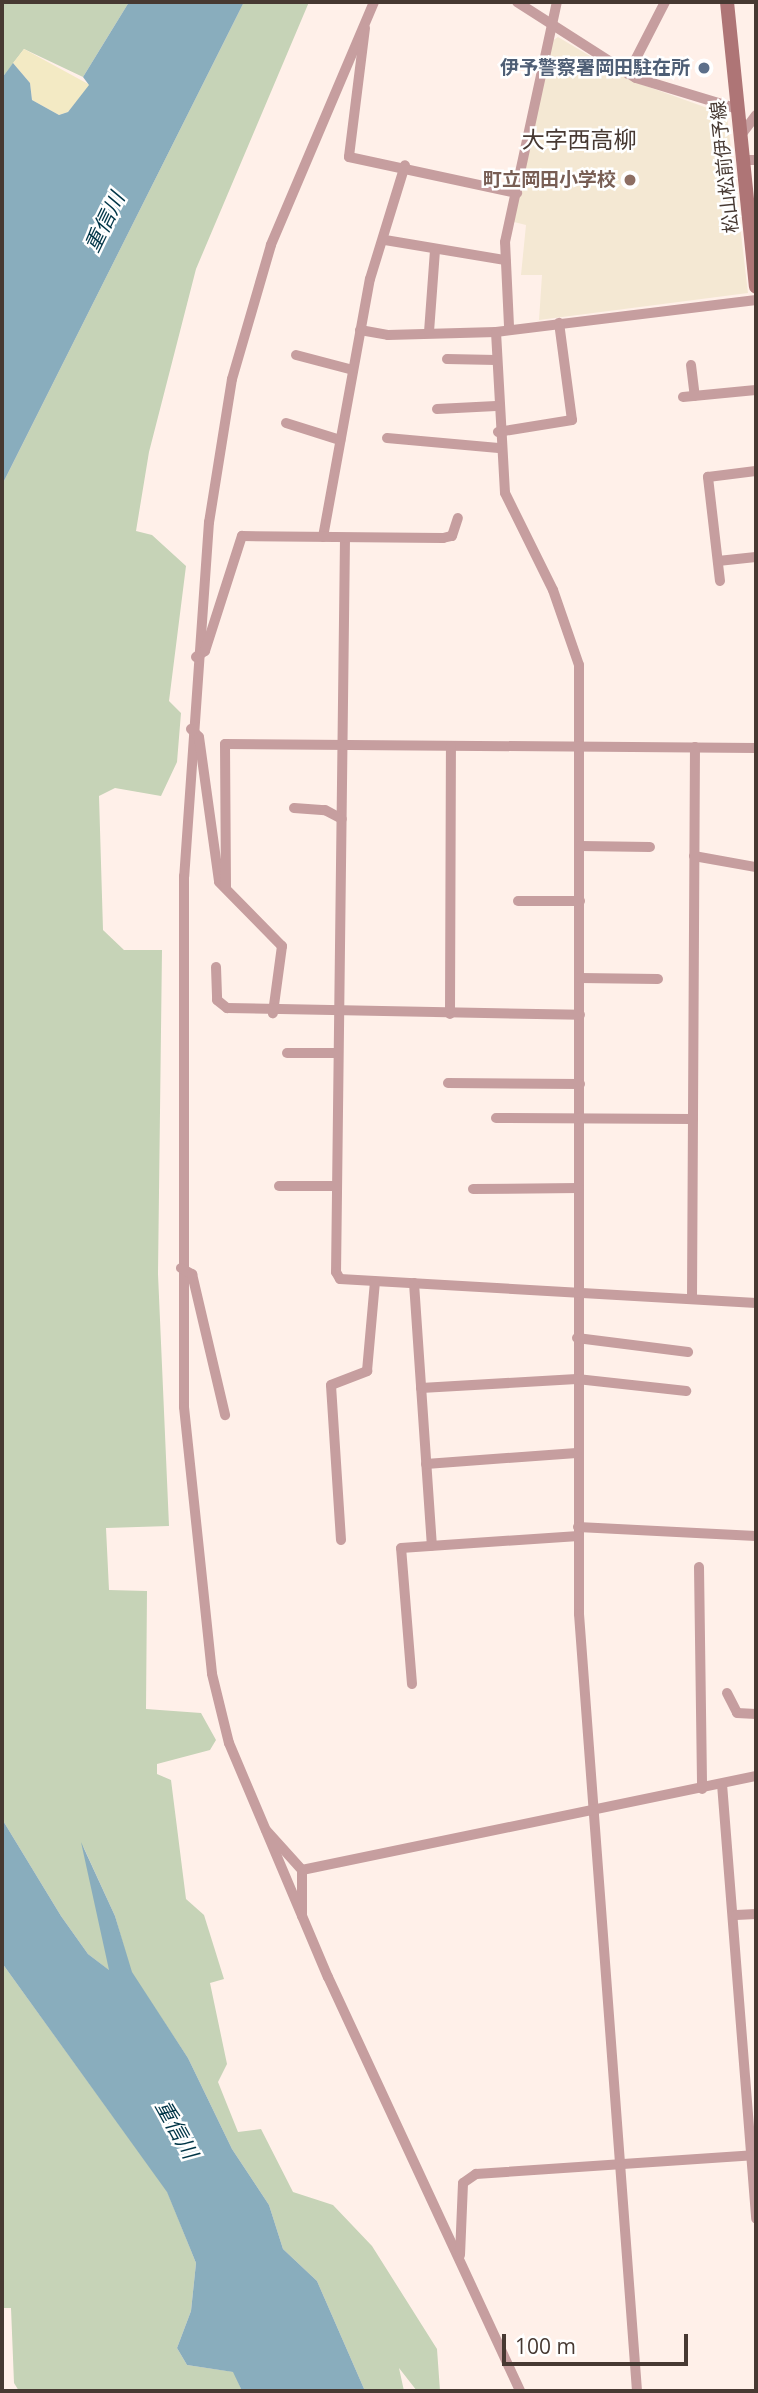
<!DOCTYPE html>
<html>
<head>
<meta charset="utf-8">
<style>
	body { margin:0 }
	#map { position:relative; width:758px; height:2393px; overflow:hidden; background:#fff0e9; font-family:"Open Sans","Noto Sans JP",sans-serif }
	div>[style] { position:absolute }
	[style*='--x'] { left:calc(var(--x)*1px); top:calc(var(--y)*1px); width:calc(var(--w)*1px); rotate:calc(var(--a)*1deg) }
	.education>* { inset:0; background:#f4e8d3 }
	.green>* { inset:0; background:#c6d3b7 }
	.sand>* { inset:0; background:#f3eac4 }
	.water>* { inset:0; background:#89adbd }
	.street>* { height:10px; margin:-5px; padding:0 5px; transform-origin:5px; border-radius:5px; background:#c69e9f }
	.secondary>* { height:14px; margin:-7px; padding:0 7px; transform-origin:7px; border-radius:7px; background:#ae7576 }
	.dots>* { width:19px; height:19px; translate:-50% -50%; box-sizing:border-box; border:4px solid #fff; border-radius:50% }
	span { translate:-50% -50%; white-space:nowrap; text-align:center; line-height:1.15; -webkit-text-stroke:5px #fff; paint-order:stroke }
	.service-label { font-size:19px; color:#4e5e75; font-weight:700 }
	.right { translate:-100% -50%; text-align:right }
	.street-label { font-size:19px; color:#473932 }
	.education-label { font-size:19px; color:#785e54; font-weight:700 }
	.water-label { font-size:21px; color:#003547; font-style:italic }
	.quarter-label { font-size:23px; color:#473932 }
	.frame { position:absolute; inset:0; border:4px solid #473932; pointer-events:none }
	.scale { position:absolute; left:502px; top:2334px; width:186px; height:32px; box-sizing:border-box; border:4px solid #473932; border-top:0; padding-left:9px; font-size:21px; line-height:24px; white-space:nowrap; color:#473932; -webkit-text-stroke:5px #fff; paint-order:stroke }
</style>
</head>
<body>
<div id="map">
	<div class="education">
		<div style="clip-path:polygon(558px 37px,632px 81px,727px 115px,748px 293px,539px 320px,542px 275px,521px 275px,526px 225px,514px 222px,549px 43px)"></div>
	</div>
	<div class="green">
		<div style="clip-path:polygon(2px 2px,129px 2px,83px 77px,24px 49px,2px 78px)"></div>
		<div style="clip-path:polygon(244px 2px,309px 2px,196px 269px,149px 452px,136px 531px,152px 535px,186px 566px,169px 701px,181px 713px,177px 762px,161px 796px,115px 788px,99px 796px,103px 930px,124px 950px,162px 950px,158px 1274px,169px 1526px,106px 1528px,109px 1590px,147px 1591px,146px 1709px,201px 1713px,216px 1740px,210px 1750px,157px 1764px,157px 1774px,171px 1780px,186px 1899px,204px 1915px,224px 1979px,210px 1983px,227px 2064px,218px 2082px,238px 2132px,261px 2129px,293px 2192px,333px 2205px,372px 2246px,437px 2349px,440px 2391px,417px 2391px,399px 2368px,404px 2391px,365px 2391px,317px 2281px,283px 2249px,269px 2205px,232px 2149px,188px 2058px,131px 1972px,115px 1916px,83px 1846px,110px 1971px,88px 1954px,61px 1916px,2px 1819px,2px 485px)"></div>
		<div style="clip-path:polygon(2px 1963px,167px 2191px,196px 2263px,191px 2311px,177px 2348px,187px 2365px,234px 2372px,242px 2391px,19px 2391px,14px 2383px,11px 2308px,2px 2308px)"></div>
	</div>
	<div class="sand">
		<div style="clip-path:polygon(24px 49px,90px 85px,68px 112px,59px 115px,32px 100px,30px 83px,13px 63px)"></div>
	</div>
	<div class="water">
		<div style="clip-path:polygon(129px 2px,244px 2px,2px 485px,2px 78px,13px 63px,30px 83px,32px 100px,59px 115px,68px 112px,89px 85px,83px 77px)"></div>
		<div style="clip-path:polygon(2px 1819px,61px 1916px,88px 1954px,109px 1970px,81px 1842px,115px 1916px,132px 1972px,188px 2058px,232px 2149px,269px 2205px,283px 2249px,317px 2281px,365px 2391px,242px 2391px,233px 2372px,187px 2365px,177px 2348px,191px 2311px,196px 2263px,167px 2192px,2px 1963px)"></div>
	</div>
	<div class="street">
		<div style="--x:374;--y:2;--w:264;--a:113"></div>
		<div style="--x:271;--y:245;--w:140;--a:106.2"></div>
		<div style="--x:232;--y:379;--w:145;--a:99.1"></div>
		<div style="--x:209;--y:522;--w:355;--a:94"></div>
		<div style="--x:184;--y:876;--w:531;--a:90"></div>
		<div style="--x:184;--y:1407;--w:268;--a:84"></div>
		<div style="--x:212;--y:1674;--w:71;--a:76.2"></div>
		<div style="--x:229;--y:1743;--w:254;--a:67.1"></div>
		<div style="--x:328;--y:1977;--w:456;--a:65.1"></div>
		<div style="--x:517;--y:2;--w:141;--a:32.6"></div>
		<div style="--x:636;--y:78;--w:107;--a:16.9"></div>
		<div style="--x:365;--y:28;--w:130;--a:97.1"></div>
		<div style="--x:349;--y:157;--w:172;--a:12.1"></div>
		<div style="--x:628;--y:74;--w:81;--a:-62.8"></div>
		<div style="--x:741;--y:135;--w:25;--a:-53"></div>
		<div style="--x:744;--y:160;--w:12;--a:0"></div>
		<div style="--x:385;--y:240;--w:122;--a:9.5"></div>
		<div style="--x:509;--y:326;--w:84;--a:-92.7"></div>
		<div style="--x:505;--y:242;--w:246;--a:-77.8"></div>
		<div style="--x:360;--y:330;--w:28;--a:10"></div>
		<div style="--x:388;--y:335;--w:108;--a:-1.6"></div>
		<div style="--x:496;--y:332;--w:262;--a:-7"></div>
		<div style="--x:429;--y:332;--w:82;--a:-85.8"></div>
		<div style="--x:496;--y:332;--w:161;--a:86.8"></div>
		<div style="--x:505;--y:493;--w:108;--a:63.7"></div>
		<div style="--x:553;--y:590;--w:79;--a:70.9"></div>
		<div style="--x:579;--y:665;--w:949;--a:90"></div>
		<div style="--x:579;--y:1614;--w:779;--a:85.73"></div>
		<div style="--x:296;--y:355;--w:59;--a:14.7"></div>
		<div style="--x:447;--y:359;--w:49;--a:1.2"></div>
		<div style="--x:691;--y:365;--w:31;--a:83"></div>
		<div style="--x:683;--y:397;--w:73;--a:-5.5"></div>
		<div style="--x:437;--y:409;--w:59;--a:-2.9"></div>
		<div style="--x:286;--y:423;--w:57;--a:17.5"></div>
		<div style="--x:498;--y:432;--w:75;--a:-9.2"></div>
		<div style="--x:572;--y:420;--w:98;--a:-97.6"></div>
		<div style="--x:387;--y:438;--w:112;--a:5.1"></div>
		<div style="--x:323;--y:537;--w:262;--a:-79.7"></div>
		<div style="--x:370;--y:279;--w:119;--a:-72.9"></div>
		<div style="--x:345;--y:538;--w:734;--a:90.7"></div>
		<div style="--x:336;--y:1272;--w:8;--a:60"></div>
		<div style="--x:340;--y:1279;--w:417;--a:3.3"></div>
		<div style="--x:718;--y:561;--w:38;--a:-6"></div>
		<div style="--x:720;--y:581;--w:105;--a:-96.6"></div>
		<div style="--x:708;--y:477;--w:48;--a:-7.1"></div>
		<div style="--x:196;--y:657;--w:11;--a:-34"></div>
		<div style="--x:205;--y:651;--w:121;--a:-72.2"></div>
		<div style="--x:242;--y:536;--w:201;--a:0.6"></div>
		<div style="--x:443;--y:538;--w:9;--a:-13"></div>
		<div style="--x:452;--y:536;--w:19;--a:-72"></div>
		<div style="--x:191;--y:729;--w:11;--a:45"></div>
		<div style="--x:199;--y:737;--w:146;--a:82.1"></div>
		<div style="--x:219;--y:882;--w:90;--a:45.5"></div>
		<div style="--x:282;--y:946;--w:68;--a:97.7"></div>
		<div style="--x:294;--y:808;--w:31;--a:4"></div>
		<div style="--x:325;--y:810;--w:19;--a:28"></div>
		<div style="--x:581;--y:846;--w:69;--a:0.8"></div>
		<div style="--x:694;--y:856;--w:63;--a:10.1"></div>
		<div style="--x:226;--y:888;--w:144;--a:-90.4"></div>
		<div style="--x:225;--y:744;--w:531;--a:0.43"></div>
		<div style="--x:518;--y:901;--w:62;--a:0"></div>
		<div style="--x:216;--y:967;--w:33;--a:88"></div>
		<div style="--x:217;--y:1000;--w:13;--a:39"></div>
		<div style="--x:227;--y:1008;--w:353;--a:1.1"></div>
		<div style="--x:580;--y:978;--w:78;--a:0.7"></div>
		<div style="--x:450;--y:1014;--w:268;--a:-89.8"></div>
		<div style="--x:287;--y:1053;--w:51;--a:0"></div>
		<div style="--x:448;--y:1083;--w:132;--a:0.4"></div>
		<div style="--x:496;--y:1118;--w:197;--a:0.3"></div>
		<div style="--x:279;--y:1186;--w:57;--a:0"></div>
		<div style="--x:473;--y:1189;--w:106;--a:-0.5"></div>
		<div style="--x:181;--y:1268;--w:13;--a:29"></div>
		<div style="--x:192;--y:1274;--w:145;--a:76.8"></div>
		<div style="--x:414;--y:1283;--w:263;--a:86.1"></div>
		<div style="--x:692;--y:1299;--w:552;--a:-89.69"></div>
		<div style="--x:577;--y:1338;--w:112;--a:7.2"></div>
		<div style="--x:421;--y:1388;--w:156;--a:-3.3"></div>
		<div style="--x:577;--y:1379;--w:110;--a:6.3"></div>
		<div style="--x:426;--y:1464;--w:151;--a:-4.2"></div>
		<div style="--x:578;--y:1527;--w:178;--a:2.9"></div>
		<div style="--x:341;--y:1540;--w:155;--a:-93.7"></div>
		<div style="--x:331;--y:1385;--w:39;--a:-21"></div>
		<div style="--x:367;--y:1371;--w:90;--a:-84.9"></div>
		<div style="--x:699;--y:1567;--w:222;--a:89.2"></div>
		<div style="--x:412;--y:1684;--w:136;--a:-94.6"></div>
		<div style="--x:401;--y:1548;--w:178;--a:-3.9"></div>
		<div style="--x:727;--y:1693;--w:22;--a:63"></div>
		<div style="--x:737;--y:1713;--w:19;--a:3"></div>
		<div style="--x:722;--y:1784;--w:436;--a:85.5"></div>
		<div style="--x:266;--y:1830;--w:54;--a:48"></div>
		<div style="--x:302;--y:1870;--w:46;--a:90"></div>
		<div style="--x:302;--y:1870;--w:464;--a:-11.7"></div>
		<div style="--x:736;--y:1915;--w:20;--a:-3"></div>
		<div style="--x:460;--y:2255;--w:72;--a:-87.6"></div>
		<div style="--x:463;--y:2183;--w:16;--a:-35"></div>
		<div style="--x:476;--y:2174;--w:281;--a:-3.9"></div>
	</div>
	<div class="secondary">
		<div style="--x:727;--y:2;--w:286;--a:84.2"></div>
	</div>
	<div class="dots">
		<div style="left:704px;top:68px;background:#5c6f8a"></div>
		<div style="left:630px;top:180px;background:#8d6e63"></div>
	</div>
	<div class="service-label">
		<span class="right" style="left:690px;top:68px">伊予警察署岡田駐在所</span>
	</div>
	<div class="street-label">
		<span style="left:725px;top:167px;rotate:-96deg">松山松前伊予線</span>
	</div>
	<div class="education-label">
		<span class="right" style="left:616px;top:180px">町立岡田小学校</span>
	</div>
	<div class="water-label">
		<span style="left:104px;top:222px;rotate:-64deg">重信川</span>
		<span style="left:177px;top:2129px;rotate:61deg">重信川</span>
	</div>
	<div class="quarter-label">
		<span style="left:579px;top:139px">大字西高柳</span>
	</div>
	<div class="frame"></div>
	<div class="scale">100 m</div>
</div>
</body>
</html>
